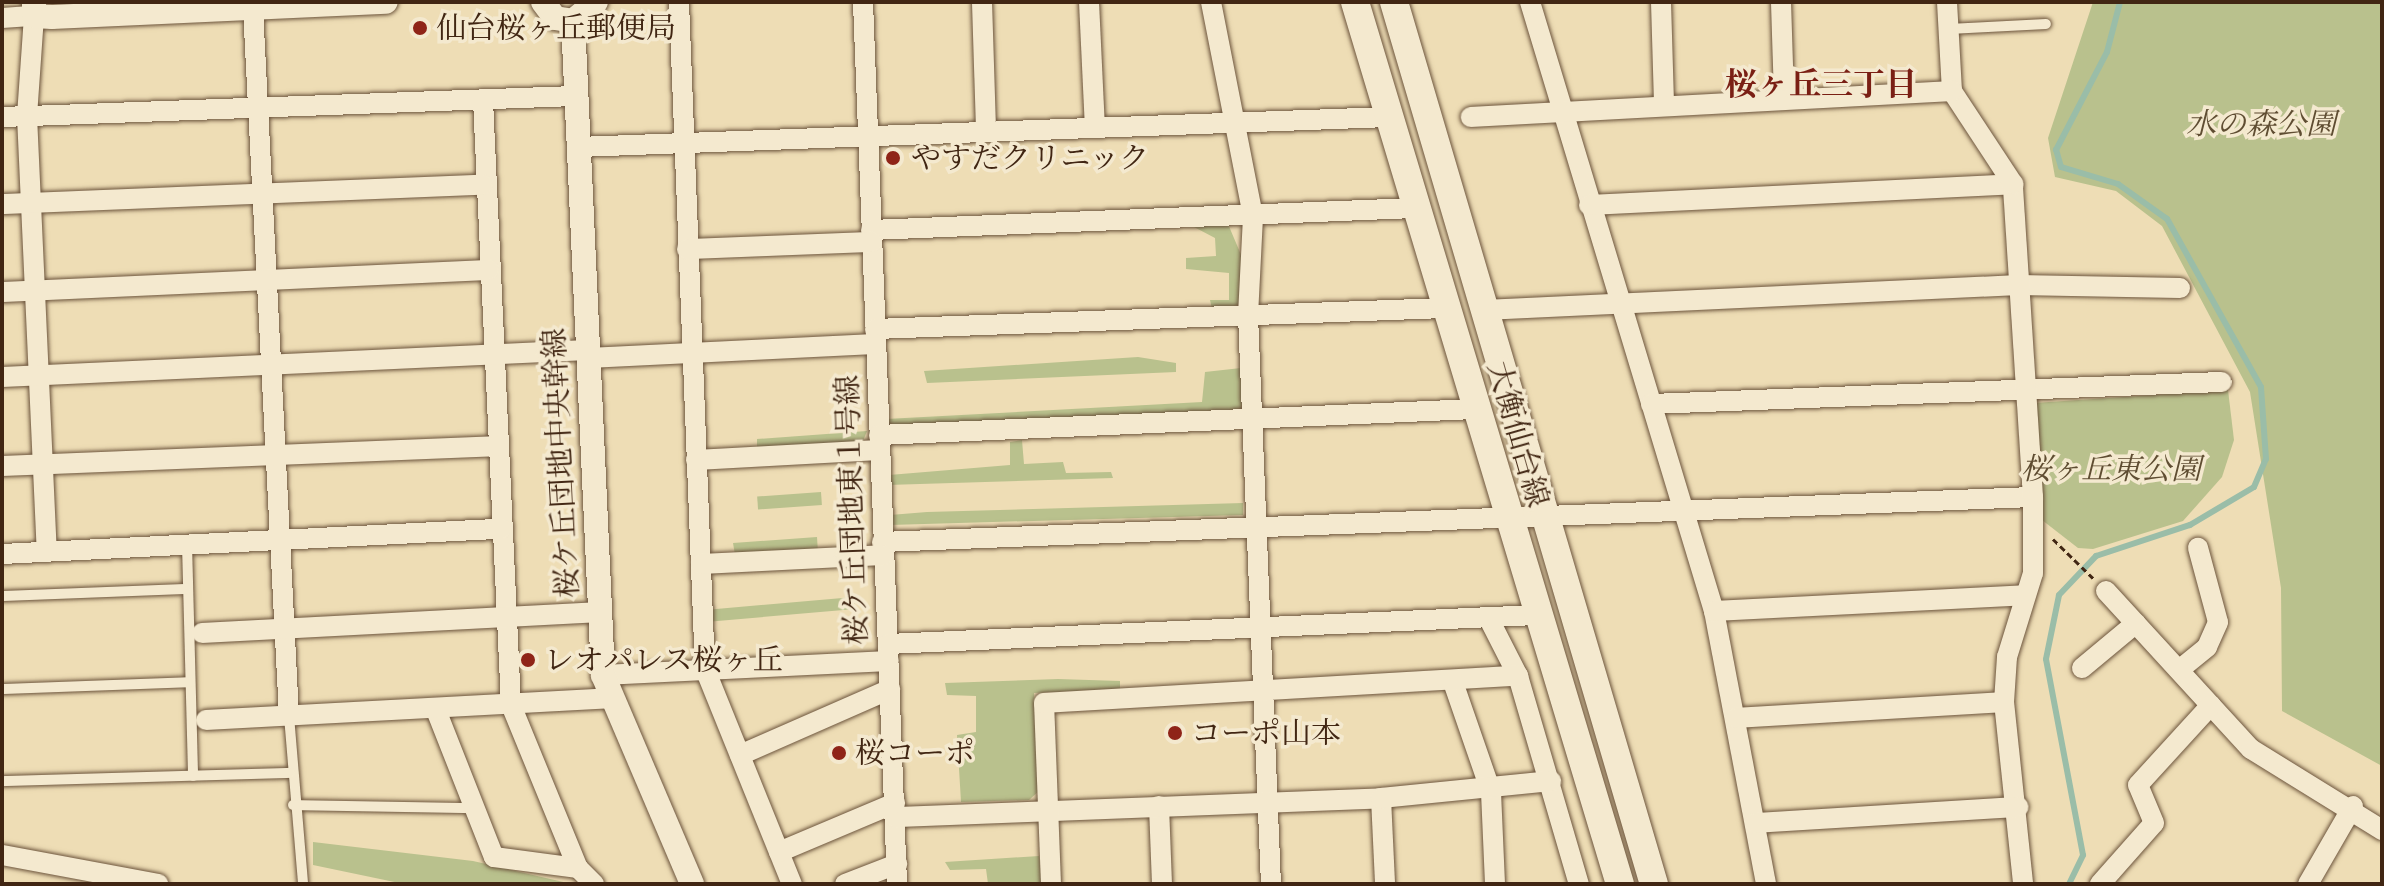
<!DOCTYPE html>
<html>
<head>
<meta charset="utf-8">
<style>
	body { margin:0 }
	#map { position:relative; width:2384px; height:886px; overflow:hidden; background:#eeddb5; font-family:"IM FELL Great Primer","Noto Serif JP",serif }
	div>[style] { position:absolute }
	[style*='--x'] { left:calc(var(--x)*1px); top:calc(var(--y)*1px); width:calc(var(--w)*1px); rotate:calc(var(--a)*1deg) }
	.green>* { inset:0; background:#b9c18d; transform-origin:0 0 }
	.stream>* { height:6px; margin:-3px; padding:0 3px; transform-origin:3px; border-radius:3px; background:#9abda8 }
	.path>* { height:3px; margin-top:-1.5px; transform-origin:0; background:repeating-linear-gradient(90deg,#412613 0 6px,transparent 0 10px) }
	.roads { filter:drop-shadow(0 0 2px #6c543c) drop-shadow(0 0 2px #6c543c) }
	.service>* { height:10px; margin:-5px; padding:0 5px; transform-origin:5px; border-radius:5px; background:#f4e9cf }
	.minor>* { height:20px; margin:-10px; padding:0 10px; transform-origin:10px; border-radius:10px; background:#f4e9cf }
	.tertiary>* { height:24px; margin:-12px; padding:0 12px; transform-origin:12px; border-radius:12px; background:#f4e9cf }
	.secondary>* { height:28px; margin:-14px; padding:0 14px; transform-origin:14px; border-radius:14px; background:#f4e9cf }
	.dots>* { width:22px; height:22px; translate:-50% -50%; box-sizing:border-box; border:4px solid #f4e9cf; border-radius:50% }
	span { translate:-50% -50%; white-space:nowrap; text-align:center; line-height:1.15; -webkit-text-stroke:7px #f4e9cf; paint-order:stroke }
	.poi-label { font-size:30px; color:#412613 }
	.left { translate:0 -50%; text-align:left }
	.park-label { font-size:30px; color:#5f4d32; font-style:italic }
	.street-label { font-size:30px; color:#412613 }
	.neighbourhood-label { font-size:32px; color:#7a1f14; font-weight:700 }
	.frame { position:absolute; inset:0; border:4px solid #412613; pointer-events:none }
</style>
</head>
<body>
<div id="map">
	<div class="green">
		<div style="clip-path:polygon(2093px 2px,2382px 2px,2382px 766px,2282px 711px,2281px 588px,2250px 392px,2162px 226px,2116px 191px,2055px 177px,2048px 138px)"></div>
		<div style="clip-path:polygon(1228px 224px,1242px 257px,1241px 305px,1212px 309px,1210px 300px,1229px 300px,1229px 273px,1186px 269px,1186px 258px,1216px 256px,1215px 238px,1194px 227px)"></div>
		<div style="clip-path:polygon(1138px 357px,1176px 363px,1176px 372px,927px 383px,924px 371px)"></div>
		<div style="clip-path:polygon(1241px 368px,1243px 407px,1234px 413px,888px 427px,886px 419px,1202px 402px,1205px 372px)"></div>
		<div style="clip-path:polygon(2228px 390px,2234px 440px,2222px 477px,2183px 521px,2093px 549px,2078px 548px,2042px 520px,2034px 403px)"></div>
		<div style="clip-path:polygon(867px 431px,861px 446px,757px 452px,757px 439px)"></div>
		<div style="clip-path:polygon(1022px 440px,1024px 464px,1063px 462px,1066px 473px,1111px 472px,1113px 478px,887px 485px,889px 475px,1010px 465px,1010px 442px)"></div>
		<div style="left:821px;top:492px;width:13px;height:64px;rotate:86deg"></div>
		<div style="clip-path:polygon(1243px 503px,1243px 515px,890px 525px,890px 515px,927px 512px)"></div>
		<div style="clip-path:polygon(817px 537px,818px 552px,735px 555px,733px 543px)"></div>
		<div style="left:854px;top:597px;width:12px;height:144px;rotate:85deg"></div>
		<div style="clip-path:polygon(1058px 679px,1120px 681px,1120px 689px,1034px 693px,1040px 790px,1029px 800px,961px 802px,957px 735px,976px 732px,976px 696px,947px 695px,945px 683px)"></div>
		<div style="clip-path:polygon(313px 842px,473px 861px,572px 884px,404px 884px,313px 865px)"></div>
		<div style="clip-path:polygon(1039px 856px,1042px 884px,988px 884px,986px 869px,950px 870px,945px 862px)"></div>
	</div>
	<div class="stream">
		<div style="--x:2069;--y:884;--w:32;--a:-64"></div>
		<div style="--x:2083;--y:855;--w:199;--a:-100.7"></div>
		<div style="--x:2046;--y:659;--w:65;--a:-78.5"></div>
		<div style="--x:2059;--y:595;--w:54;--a:-46.5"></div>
		<div style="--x:2096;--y:556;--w:99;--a:-18.3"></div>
		<div style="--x:2190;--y:525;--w:74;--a:-30.7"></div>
		<div style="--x:2254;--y:487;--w:30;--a:-67"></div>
		<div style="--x:2266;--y:459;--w:72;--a:-94"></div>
		<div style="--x:2261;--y:387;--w:193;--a:-119.2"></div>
		<div style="--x:2167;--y:219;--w:60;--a:-144.5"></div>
		<div style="--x:2118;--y:184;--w:59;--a:-163.4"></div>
		<div style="--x:2061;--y:167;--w:18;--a:-106"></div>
		<div style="--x:2056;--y:150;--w:110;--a:-62.5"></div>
		<div style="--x:2107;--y:52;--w:52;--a:-75.4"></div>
	</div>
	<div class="path">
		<div style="--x:2053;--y:539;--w:56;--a:44.3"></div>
	</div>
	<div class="roads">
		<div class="service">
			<div style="--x:1949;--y:29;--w:97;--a:-3"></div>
			<div style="--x:187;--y:544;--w:232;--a:88.5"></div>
			<div style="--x:2;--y:596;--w:184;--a:-2.2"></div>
			<div style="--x:2;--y:689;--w:188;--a:-2.1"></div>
			<div style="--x:289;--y:716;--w:169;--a:85.2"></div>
			<div style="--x:3;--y:781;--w:287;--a:-1.6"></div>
			<div style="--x:293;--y:805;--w:179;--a:1"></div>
		</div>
		<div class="minor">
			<div style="--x:679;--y:2;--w:668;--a:87.77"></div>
			<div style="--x:705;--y:669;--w:232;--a:68"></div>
			<div style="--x:863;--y:2;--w:883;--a:87.79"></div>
			<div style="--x:982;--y:2;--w:129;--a:88.2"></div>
			<div style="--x:1089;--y:2;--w:126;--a:87.3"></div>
			<div style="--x:1211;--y:2;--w:219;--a:78.9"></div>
			<div style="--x:1253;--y:217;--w:98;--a:92.9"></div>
			<div style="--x:1248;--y:315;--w:569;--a:87.69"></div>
			<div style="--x:1530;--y:2;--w:636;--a:73.19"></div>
			<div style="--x:1714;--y:611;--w:278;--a:79.2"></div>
			<div style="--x:1661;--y:2;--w:102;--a:88.3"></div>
			<div style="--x:1781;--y:2;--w:97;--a:88.2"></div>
			<div style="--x:1947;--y:2;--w:89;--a:86.8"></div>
			<div style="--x:253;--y:8;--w:709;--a:87.09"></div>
			<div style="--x:2;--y:18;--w:32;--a:-4"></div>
			<div style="--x:34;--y:16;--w:100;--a:94"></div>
			<div style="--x:27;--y:116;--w:436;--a:87.4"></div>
			<div style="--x:483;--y:100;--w:606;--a:87.35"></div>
			<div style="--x:511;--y:705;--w:176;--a:67.7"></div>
			<div style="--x:578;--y:868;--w:23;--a:45"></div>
			<div style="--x:2;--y:117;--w:574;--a:-2.1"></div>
			<div style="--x:578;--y:147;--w:811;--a:-2.12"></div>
			<div style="--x:2;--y:204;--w:481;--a:-2.3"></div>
			<div style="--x:1589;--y:205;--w:425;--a:-2.8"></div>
			<div style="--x:871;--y:230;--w:544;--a:-2.32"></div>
			<div style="--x:687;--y:249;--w:185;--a:-2.2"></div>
			<div style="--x:2;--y:292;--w:487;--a:-2.6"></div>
			<div style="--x:1484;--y:310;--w:535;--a:-2.68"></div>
			<div style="--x:2018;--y:285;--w:162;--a:1.1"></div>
			<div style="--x:875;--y:329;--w:570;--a:-2.11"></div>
			<div style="--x:588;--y:358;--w:287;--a:-2.8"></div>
			<div style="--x:2;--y:377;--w:586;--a:-2.64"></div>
			<div style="--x:1651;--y:404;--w:571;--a:-2.21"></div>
			<div style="--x:879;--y:435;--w:597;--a:-2.5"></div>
			<div style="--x:696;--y:460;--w:183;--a:-3.1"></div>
			<div style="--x:2;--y:466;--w:493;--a:-2.3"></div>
			<div style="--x:882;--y:542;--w:1152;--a:-2.24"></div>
			<div style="--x:2033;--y:497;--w:314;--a:-93.7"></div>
			<div style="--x:2013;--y:184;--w:111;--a:-123.3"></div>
			<div style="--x:1952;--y:91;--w:482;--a:176.9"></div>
			<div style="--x:2;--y:554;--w:500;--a:-2.9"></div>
			<div style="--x:701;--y:564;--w:182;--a:-2.8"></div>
			<div style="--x:2106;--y:591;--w:214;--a:47.5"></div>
			<div style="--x:2251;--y:749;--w:154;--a:31.7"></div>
			<div style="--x:1714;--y:611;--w:311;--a:-2.9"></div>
			<div style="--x:1490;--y:621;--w:62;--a:63"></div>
			<div style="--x:1518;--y:676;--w:217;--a:73.7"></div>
			<div style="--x:202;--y:633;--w:399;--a:-3"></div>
			<div style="--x:888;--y:644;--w:650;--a:-2.56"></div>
			<div style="--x:2082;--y:668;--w:70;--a:-39.8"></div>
			<div style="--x:2179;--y:670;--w:36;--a:-39"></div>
			<div style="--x:2207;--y:647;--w:27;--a:-66"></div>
			<div style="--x:2218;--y:622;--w:77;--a:-105.1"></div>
			<div style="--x:603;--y:675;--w:286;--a:-2.8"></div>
			<div style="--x:1453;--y:682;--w:116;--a:70.9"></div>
			<div style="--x:1491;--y:792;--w:92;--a:87.5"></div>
			<div style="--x:2004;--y:702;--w:183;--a:84"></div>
			<div style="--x:436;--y:710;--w:158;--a:68.5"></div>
			<div style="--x:494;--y:857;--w:85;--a:7.5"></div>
			<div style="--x:1736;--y:718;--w:268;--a:-3.4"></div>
			<div style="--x:2004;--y:702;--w:45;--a:-86.2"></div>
			<div style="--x:2007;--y:657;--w:88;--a:-72.8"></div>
			<div style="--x:2033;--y:573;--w:76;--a:-90"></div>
			<div style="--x:206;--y:720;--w:408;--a:-3.1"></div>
			<div style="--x:740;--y:755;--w:164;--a:-23.7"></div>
			<div style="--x:1381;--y:798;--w:86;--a:87.3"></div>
			<div style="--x:1159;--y:806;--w:78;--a:87.8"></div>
			<div style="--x:895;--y:817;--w:486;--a:-2.2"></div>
			<div style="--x:1381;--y:798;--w:171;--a:-5.7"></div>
			<div style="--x:1755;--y:823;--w:264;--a:-3.5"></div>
			<div style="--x:779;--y:852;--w:126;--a:-22.9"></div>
			<div style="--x:2;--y:855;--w:159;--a:10.5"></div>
			<div style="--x:845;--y:884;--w:56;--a:-21"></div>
			<div style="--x:1051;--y:884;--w:181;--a:-92.2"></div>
			<div style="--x:1044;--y:703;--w:475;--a:-3.3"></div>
			<div style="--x:2100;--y:884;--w:81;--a:-48.5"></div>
			<div style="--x:2154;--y:823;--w:41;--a:-112.8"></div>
			<div style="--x:2138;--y:785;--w:108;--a:-47.6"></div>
			<div style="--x:2308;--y:884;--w:90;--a:-60"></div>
		</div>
		<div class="tertiary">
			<div style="--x:34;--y:2;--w:14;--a:90"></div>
			<div style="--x:34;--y:16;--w:18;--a:3"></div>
			<div style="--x:52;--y:17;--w:334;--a:-2.6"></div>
			<div style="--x:543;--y:2;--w:20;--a:53"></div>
			<div style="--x:555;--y:18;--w:18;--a:9"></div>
			<div style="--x:573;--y:21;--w:30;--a:-40"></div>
			<div style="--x:573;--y:21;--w:655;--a:87.37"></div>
			<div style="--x:603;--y:675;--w:227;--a:66.9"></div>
		</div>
		<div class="secondary">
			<div style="--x:1355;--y:2;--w:921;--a:73.28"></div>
			<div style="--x:1394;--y:2;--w:920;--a:73.58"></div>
		</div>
	</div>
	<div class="dots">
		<div style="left:420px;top:28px;background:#8f2418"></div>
		<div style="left:893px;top:158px;background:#8f2418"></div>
		<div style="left:528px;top:660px;background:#8f2418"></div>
		<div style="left:1175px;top:733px;background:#8f2418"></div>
		<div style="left:839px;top:753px;background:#8f2418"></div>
	</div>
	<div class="poi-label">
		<span class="left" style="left:436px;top:28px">仙台桜ヶ丘郵便局</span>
		<span class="left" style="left:911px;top:158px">やすだクリニック</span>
		<span class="left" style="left:544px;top:660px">レオパレス桜ヶ丘</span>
		<span class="left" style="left:1191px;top:733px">コーポ山本</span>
		<span class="left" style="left:855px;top:753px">桜コーポ</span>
	</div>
	<div class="park-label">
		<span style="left:2261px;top:124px">水の森公園</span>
		<span style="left:2111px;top:469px">桜ヶ丘東公園</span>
	</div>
	<div class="street-label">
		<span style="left:1518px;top:434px;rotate:74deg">大衡仙台線</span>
		<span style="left:561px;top:463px;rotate:-93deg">桜ケ丘団地中央幹線</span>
		<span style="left:852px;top:510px;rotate:-92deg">桜ケ丘団地東１号線</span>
	</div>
	<div class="neighbourhood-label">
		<span style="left:1821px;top:85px">桜ヶ丘三丁目</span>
	</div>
	<div class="frame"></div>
</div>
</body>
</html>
